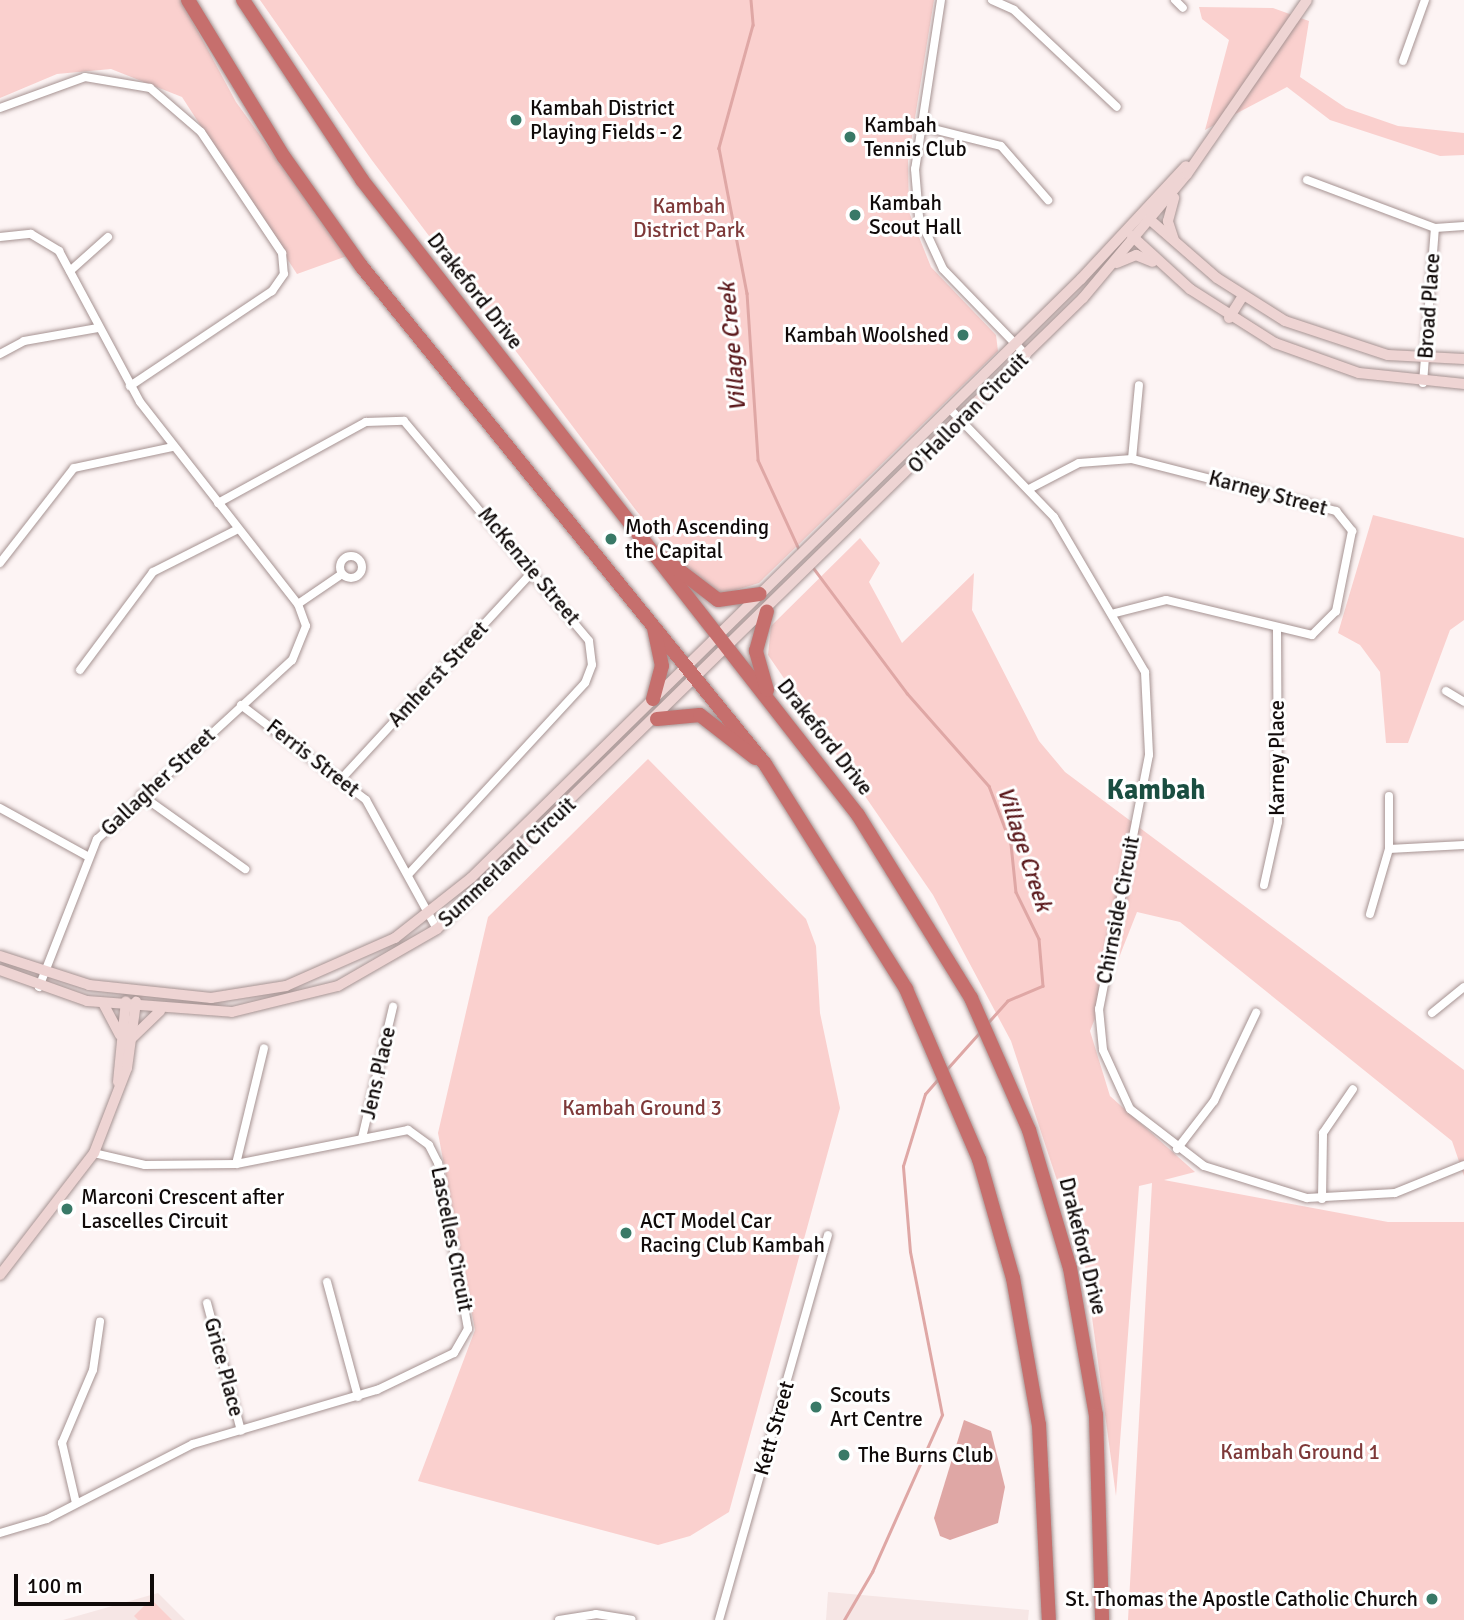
<!DOCTYPE html>
<html>
<head>
<meta charset="utf-8">
<style>
	body { margin:0 }
	#map { position:relative; width:1464px; height:1620px; overflow:hidden; background:#fdf4f4; font-family:Signika,sans-serif }
	div>[style] { position:absolute }
	[style*='--x'] { left:calc(var(--x)*1px); top:calc(var(--y)*1px); width:calc(var(--w)*1px); rotate:calc(var(--a)*1deg) }
	.built>* { inset:0; background:#f6e6e5 }
	.green>* { inset:0; background:#fad0ce }
	.water>* { inset:0; background:#dfa7a5 }
	.stream>* { height:2.5px; margin:-1.25px; padding:0 1.25px; transform-origin:1.25px; border-radius:1.25px; background:#dfa7a5 }
	.roads { filter:drop-shadow(0 0 2px #a69392) drop-shadow(0 0 2px #a69392) }
	.street>* { height:8px; margin:-4px; padding:0 4px; transform-origin:4px; border-radius:4px; background:#fff }
	.street>.ring { margin:-4px; padding:0; box-sizing:content-box; background:none; border:8px solid #fff; border-radius:50% }
	.secondary>* { height:10px; margin:-5px; padding:0 5px; transform-origin:5px; border-radius:5px; background:#eed4d3 }
	.highway>* { height:14px; margin:-7px; padding:0 7px; transform-origin:7px; border-radius:7px; background:#c66f6d }
	.dots>* { width:19px; height:19px; translate:-50% -50%; box-sizing:border-box; border:4px solid #fff; border-radius:50% }
	span { translate:-50% -50%; white-space:nowrap; text-align:center; line-height:1.15; -webkit-text-stroke:6px #fff; paint-order:stroke }
	.poi-label { font-size:21px; color:#100a09 }
	.left { translate:0 -50%; text-align:left }
	.right { translate:-100% -50%; text-align:right }
	.park-label { font-size:21px; color:#7e3939 }
	.street-label { font-size:21px; color:#100a09 }
	.water-label { font-size:23px; color:#5b191c; font-style:italic }
	.district-label { font-size:28px; color:#1a4e41; font-weight:700 }
	.scale { position:absolute; left:14px; top:1574px; width:140px; height:32px; box-sizing:border-box; border:4px solid #100a09; border-top:0; padding-left:9px; font-size:21px; line-height:24px; white-space:nowrap; color:#100a09; -webkit-text-stroke:5px #fff; paint-order:stroke }
</style>
</head>
<body>
<div id="map">
	<div class="built">
		<div style="clip-path:polygon(828px 1592px,1029px 1610px,1028px 1620px,826px 1620px)"></div>
		<div style="clip-path:polygon(158px 1593px,185px 1620px,63px 1620px)"></div>
	</div>
	<div class="green">
		<div style="clip-path:polygon(0 0,181px 0,236px 102px,347px 256px,297px 274px,182px 97px,111px 69px,57px 74px,0 98px)"></div>
		<div style="clip-path:polygon(260px 0,934px 0,908px 161px,909px 212px,931px 267px,996px 335px,998px 351px,759px 583px,720px 595px,682px 567px,635px 509px,371px 159px)"></div>
		<div style="clip-path:polygon(1199px 7px,1273px 8px,1309px 21px,1300px 77px,1346px 108px,1398px 126px,1464px 133px,1464px 155px,1440px 156px,1330px 120px,1287px 87px,1205px 130px,1229px 40px,1202px 19px)"></div>
		<div style="clip-path:polygon(1373px 515px,1464px 538px,1464px 620px,1450px 630px,1408px 743px,1386px 743px,1380px 672px,1360px 645px,1338px 633px)"></div>
		<div style="clip-path:polygon(860px 538px,880px 563px,869px 582px,902px 643px,974px 573px,972px 610px,1039px 741px,1065px 772px,1464px 1070px,1464px 1176px,1452px 1141px,1180px 922px,1137px 912px,1090px 1031px,1110px 1096px,1195px 1172px,1164px 1180px,1388px 1222px,1464px 1222px,1464px 1620px,1128px 1620px,1152px 1183px,1139px 1186px,1116px 1496px,1085px 1265px,1011px 1041px,933px 895px,768px 655px,771px 626px)"></div>
		<div style="clip-path:polygon(648px 759px,806px 919px,816px 946px,820px 1013px,840px 1108px,729px 1512px,690px 1536px,658px 1545px,418px 1481px,475px 1330px,438px 1133px,488px 917px)"></div>
		<div style="clip-path:polygon(151px 1599px,172px 1620px,138px 1620px,134px 1616px)"></div>
	</div>
	<div class="water">
		<div style="clip-path:polygon(964px 1420px,991px 1431px,1005px 1487px,998px 1523px,950px 1540px,940px 1536px,934px 1518px)"></div>
	</div>
	<div class="stream">
		<div style="--x:751;--y:0;--w:25;--a:85"></div>
		<div style="--x:753;--y:25;--w:128;--a:105.5"></div>
		<div style="--x:719;--y:148;--w:148;--a:79.1"></div>
		<div style="--x:747;--y:293;--w:167;--a:86.2"></div>
		<div style="--x:758;--y:460;--w:98;--a:65.3"></div>
		<div style="--x:812;--y:566;--w:159;--a:53.2"></div>
		<div style="--x:907;--y:693;--w:124;--a:48.6"></div>
		<div style="--x:989;--y:786;--w:62;--a:69.2"></div>
		<div style="--x:1011;--y:844;--w:48;--a:84.1"></div>
		<div style="--x:1016;--y:892;--w:52;--a:63.9"></div>
		<div style="--x:1039;--y:939;--w:47;--a:85.1"></div>
		<div style="--x:1043;--y:986;--w:38;--a:157"></div>
		<div style="--x:1008;--y:1001;--w:30;--a:132"></div>
		<div style="--x:946;--y:1070;--w:52;--a:-48.1"></div>
		<div style="--x:844;--y:1620;--w:56;--a:-59.7"></div>
		<div style="--x:872;--y:1572;--w:172;--a:-66"></div>
		<div style="--x:942;--y:1415;--w:166;--a:-101.1"></div>
		<div style="--x:910;--y:1252;--w:86;--a:-94.7"></div>
		<div style="--x:903;--y:1166;--w:75;--a:-73"></div>
		<div style="--x:925;--y:1094;--w:21;--a:-49"></div>
	</div>
	<div class="roads">
		<div class="street">
			<div style="--x:941;--y:0;--w:171;--a:98.7"></div>
			<div style="--x:915;--y:169;--w:48;--a:85.2"></div>
			<div style="--x:919;--y:217;--w:57;--a:65.2"></div>
			<div style="--x:943;--y:269;--w:120;--a:46"></div>
			<div style="--x:992;--y:0;--w:24;--a:24"></div>
			<div style="--x:1014;--y:10;--w:141;--a:43.3"></div>
			<div style="--x:1175;--y:0;--w:11;--a:45"></div>
			<div style="--x:1403;--y:61;--w:65;--a:-70.2"></div>
			<div style="--x:0;--y:108;--w:90;--a:-20"></div>
			<div style="--x:85;--y:77;--w:66;--a:9.6"></div>
			<div style="--x:150;--y:88;--w:67;--a:40.8"></div>
			<div style="--x:201;--y:132;--w:146;--a:56.2"></div>
			<div style="--x:282;--y:253;--w:21;--a:85"></div>
			<div style="--x:284;--y:274;--w:21;--a:125"></div>
			<div style="--x:272;--y:291;--w:171;--a:146.2"></div>
			<div style="--x:921;--y:126;--w:82;--a:14"></div>
			<div style="--x:1001;--y:146;--w:72;--a:49"></div>
			<div style="--x:1307;--y:180;--w:137;--a:20.6"></div>
			<div style="--x:0;--y:237;--w:31;--a:-6"></div>
			<div style="--x:31;--y:234;--w:33;--a:31"></div>
			<div style="--x:59;--y:251;--w:171;--a:61.8"></div>
			<div style="--x:140;--y:402;--w:256;--a:52"></div>
			<div style="--x:298;--y:604;--w:23;--a:70"></div>
			<div style="--x:306;--y:626;--w:37;--a:112"></div>
			<div style="--x:292;--y:660;--w:265;--a:137.4"></div>
			<div style="--x:97;--y:839;--w:159;--a:111.4"></div>
			<div style="--x:70;--y:271;--w:51;--a:-41.8"></div>
			<div style="--x:0;--y:354;--w:27;--a:-28"></div>
			<div style="--x:24;--y:341;--w:75;--a:-10"></div>
			<div style="--x:1423;--y:383;--w:155;--a:-85.6"></div>
			<div style="--x:1435;--y:228;--w:29;--a:-4"></div>
			<div style="--x:949;--y:408;--w:151;--a:46.1"></div>
			<div style="--x:1054;--y:517;--w:180;--a:59.6"></div>
			<div style="--x:1145;--y:672;--w:83;--a:87.2"></div>
			<div style="--x:1149;--y:755;--w:259;--a:101.1"></div>
			<div style="--x:1099;--y:1009;--w:41;--a:84.4"></div>
			<div style="--x:1103;--y:1050;--w:65;--a:65.4"></div>
			<div style="--x:1130;--y:1109;--w:93;--a:37.6"></div>
			<div style="--x:1204;--y:1166;--w:108;--a:17.3"></div>
			<div style="--x:1307;--y:1198;--w:88;--a:-3.3"></div>
			<div style="--x:1395;--y:1193;--w:74;--a:-22.1"></div>
			<div style="--x:1132;--y:459;--w:74;--a:-84.6"></div>
			<div style="--x:1029;--y:489;--w:56;--a:-27.5"></div>
			<div style="--x:1079;--y:463;--w:53;--a:-4.3"></div>
			<div style="--x:1132;--y:459;--w:211;--a:14.3"></div>
			<div style="--x:1336;--y:511;--w:26;--a:51"></div>
			<div style="--x:1352;--y:531;--w:82;--a:101.3"></div>
			<div style="--x:1336;--y:611;--w:34;--a:135"></div>
			<div style="--x:1312;--y:635;--w:150;--a:-166.5"></div>
			<div style="--x:1166;--y:600;--w:53;--a:165.7"></div>
			<div style="--x:218;--y:503;--w:169;--a:-28.7"></div>
			<div style="--x:366;--y:422;--w:38;--a:-2"></div>
			<div style="--x:404;--y:421;--w:287;--a:49.9"></div>
			<div style="--x:589;--y:641;--w:24;--a:83"></div>
			<div style="--x:592;--y:665;--w:19;--a:111"></div>
			<div style="--x:585;--y:683;--w:261;--a:132.7"></div>
			<div class="ring" style="left:340px;top:556px;width:14px;height:14px"></div>
			<div style="--x:0;--y:563;--w:120;--a:-52.1"></div>
			<div style="--x:74;--y:468;--w:101;--a:-12"></div>
			<div style="--x:298;--y:604;--w:53;--a:-34.3"></div>
			<div style="--x:80;--y:670;--w:122;--a:-53.3"></div>
			<div style="--x:153;--y:572;--w:95;--a:-26.8"></div>
			<div style="--x:1446;--y:691;--w:21;--a:31"></div>
			<div style="--x:241;--y:705;--w:157;--a:37.2"></div>
			<div style="--x:366;--y:800;--w:147;--a:61.2"></div>
			<div style="--x:343;--y:777;--w:280;--a:-47.3"></div>
			<div style="--x:141;--y:795;--w:128;--a:35.4"></div>
			<div style="--x:0;--y:808;--w:99;--a:28.9"></div>
			<div style="--x:1389;--y:849;--w:75;--a:-3.1"></div>
			<div style="--x:1264;--y:885;--w:65;--a:-77.5"></div>
			<div style="--x:1278;--y:822;--w:193;--a:-90.3"></div>
			<div style="--x:1370;--y:914;--w:68;--a:-73.7"></div>
			<div style="--x:1389;--y:849;--w:53;--a:-90"></div>
			<div style="--x:1432;--y:1013;--w:41;--a:-39.1"></div>
			<div style="--x:362;--y:1138;--w:135;--a:-76.7"></div>
			<div style="--x:1177;--y:1149;--w:61;--a:-52.4"></div>
			<div style="--x:1214;--y:1101;--w:98;--a:-64.5"></div>
			<div style="--x:236;--y:1164;--w:119;--a:-76.4"></div>
			<div style="--x:1322;--y:1199;--w:66;--a:-89.1"></div>
			<div style="--x:1323;--y:1133;--w:53;--a:-55.7"></div>
			<div style="--x:327;--y:1282;--w:119;--a:74.9"></div>
			<div style="--x:207;--y:1303;--w:132;--a:75.1"></div>
			<div style="--x:76;--y:1503;--w:62;--a:-103.1"></div>
			<div style="--x:62;--y:1443;--w:79;--a:-67"></div>
			<div style="--x:93;--y:1370;--w:49;--a:-81.7"></div>
			<div style="--x:0;--y:1533;--w:49;--a:-16.6"></div>
			<div style="--x:47;--y:1519;--w:164;--a:-27.2"></div>
			<div style="--x:193;--y:1444;--w:192;--a:-16.4"></div>
			<div style="--x:377;--y:1390;--w:85;--a:-25.7"></div>
			<div style="--x:454;--y:1353;--w:28;--a:-60"></div>
			<div style="--x:468;--y:1329;--w:169;--a:-100.2"></div>
			<div style="--x:438;--y:1163;--w:20;--a:-117"></div>
			<div style="--x:429;--y:1145;--w:26;--a:-144"></div>
			<div style="--x:408;--y:1130;--w:175;--a:168.8"></div>
			<div style="--x:236;--y:1164;--w:91;--a:179.4"></div>
			<div style="--x:145;--y:1165;--w:52;--a:-166.8"></div>
			<div style="--x:559;--y:1620;--w:37;--a:-9"></div>
			<div style="--x:596;--y:1614;--w:36;--a:9"></div>
			<div style="--x:719;--y:1620;--w:400;--a:-74.2"></div>
		</div>
		<div class="secondary">
			<div style="--x:1148;--y:218;--w:91;--a:41"></div>
			<div style="--x:1217;--y:278;--w:80;--a:32.3"></div>
			<div style="--x:1285;--y:321;--w:108;--a:18.3"></div>
			<div style="--x:1388;--y:355;--w:76;--a:3"></div>
			<div style="--x:1132;--y:236;--w:79;--a:42.4"></div>
			<div style="--x:1190;--y:289;--w:101;--a:32.4"></div>
			<div style="--x:1275;--y:343;--w:89;--a:19.7"></div>
			<div style="--x:1359;--y:373;--w:106;--a:6"></div>
			<div style="--x:1174;--y:240;--w:20;--a:-108"></div>
			<div style="--x:1168;--y:221;--w:24;--a:-75"></div>
			<div style="--x:1117;--y:263;--w:21;--a:-23"></div>
			<div style="--x:1136;--y:255;--w:18;--a:22"></div>
			<div style="--x:1229;--y:318;--w:25;--a:-58"></div>
			<div style="--x:0;--y:956;--w:94;--a:18"></div>
			<div style="--x:89;--y:985;--w:123;--a:6.1"></div>
			<div style="--x:211;--y:998;--w:76;--a:-9.1"></div>
			<div style="--x:286;--y:986;--w:119;--a:-23.8"></div>
			<div style="--x:395;--y:938;--w:97;--a:-38.3"></div>
			<div style="--x:471;--y:878;--w:855;--a:-44.48"></div>
			<div style="--x:1081;--y:279;--w:154;--a:-47.1"></div>
			<div style="--x:0;--y:970;--w:92;--a:19.6"></div>
			<div style="--x:87;--y:1001;--w:145;--a:4.3"></div>
			<div style="--x:232;--y:1012;--w:109;--a:-13.8"></div>
			<div style="--x:338;--y:986;--w:114;--a:-29.9"></div>
			<div style="--x:437;--y:929;--w:903;--a:-44.33"></div>
			<div style="--x:1083;--y:298;--w:162;--a:-50"></div>
			<div style="--x:1187;--y:174;--w:211;--a:-55.4"></div>
			<div style="--x:103;--y:1003;--w:36;--a:62"></div>
			<div style="--x:132;--y:1038;--w:39;--a:-44"></div>
			<div style="--x:118;--y:1082;--w:81;--a:-84.4"></div>
			<div style="--x:0;--y:1275;--w:154;--a:-52.4"></div>
			<div style="--x:94;--y:1153;--w:91;--a:-68.8"></div>
			<div style="--x:127;--y:1068;--w:67;--a:-82.2"></div>
		</div>
		<div class="highway">
			<div style="--x:188;--y:0;--w:184;--a:58.6"></div>
			<div style="--x:284;--y:157;--w:135;--a:54.7"></div>
			<div style="--x:362;--y:267;--w:640;--a:50.96"></div>
			<div style="--x:765;--y:764;--w:266;--a:57.9"></div>
			<div style="--x:906;--y:989;--w:185;--a:66.8"></div>
			<div style="--x:979;--y:1159;--w:124;--a:74.1"></div>
			<div style="--x:1013;--y:1278;--w:149;--a:80"></div>
			<div style="--x:1039;--y:1425;--w:195;--a:87.1"></div>
			<div style="--x:243;--y:0;--w:216;--a:56.5"></div>
			<div style="--x:362;--y:180;--w:806;--a:52.01"></div>
			<div style="--x:858;--y:815;--w:215;--a:58.3"></div>
			<div style="--x:971;--y:998;--w:144;--a:66.3"></div>
			<div style="--x:1029;--y:1130;--w:144;--a:73.5"></div>
			<div style="--x:1070;--y:1268;--w:149;--a:80"></div>
			<div style="--x:1096;--y:1415;--w:205;--a:88.3"></div>
			<div style="--x:663;--y:558;--w:69;--a:37.4"></div>
			<div style="--x:718;--y:600;--w:42;--a:-8.1"></div>
			<div style="--x:767;--y:690;--w:41;--a:-105.8"></div>
			<div style="--x:756;--y:651;--w:41;--a:-74.6"></div>
			<div style="--x:653;--y:699;--w:34;--a:-75"></div>
			<div style="--x:662;--y:666;--w:38;--a:-102"></div>
			<div style="--x:657;--y:719;--w:43;--a:-5.3"></div>
			<div style="--x:700;--y:715;--w:70;--a:38"></div>
		</div>
	</div>
	<div class="dots">
		<div style="left:516px;top:120px;background:#397967"></div>
		<div style="left:850px;top:137px;background:#397967"></div>
		<div style="left:855px;top:215px;background:#397967"></div>
		<div style="left:963px;top:335px;background:#397967"></div>
		<div style="left:611px;top:539px;background:#397967"></div>
		<div style="left:67px;top:1209px;background:#397967"></div>
		<div style="left:626px;top:1233px;background:#397967"></div>
		<div style="left:816px;top:1407px;background:#397967"></div>
		<div style="left:844px;top:1455px;background:#397967"></div>
		<div style="left:1432px;top:1599px;background:#397967"></div>
	</div>
	<div class="poi-label">
		<span class="left" style="left:530px;top:120px">Kambah District<br>Playing Fields - 2</span>
		<span class="left" style="left:864px;top:137px">Kambah<br>Tennis Club</span>
		<span class="left" style="left:869px;top:215px">Kambah<br>Scout Hall</span>
		<span class="right" style="left:949px;top:335px">Kambah Woolshed</span>
		<span class="left" style="left:625px;top:539px">Moth Ascending<br>the Capital</span>
		<span class="left" style="left:81px;top:1209px">Marconi Crescent after<br>Lascelles Circuit</span>
		<span class="left" style="left:640px;top:1233px">ACT Model Car<br>Racing Club Kambah</span>
		<span class="left" style="left:830px;top:1407px">Scouts<br>Art Centre</span>
		<span class="left" style="left:858px;top:1455px">The Burns Club</span>
		<span class="right" style="left:1418px;top:1599px">St. Thomas the Apostle Catholic Church</span>
	</div>
	<div class="park-label">
		<span style="left:689px;top:218px">Kambah<br>District Park</span>
		<span style="left:642px;top:1108px">Kambah Ground 3</span>
		<span style="left:1300px;top:1452px">Kambah Ground 1</span>
	</div>
	<div class="street-label">
		<span style="left:475px;top:291px;rotate:52deg">Drakeford Drive</span>
		<span style="left:1429px;top:306px;rotate:-86deg">Broad Place</span>
		<span style="left:968px;top:413px;rotate:-45deg">O'Halloran Circuit</span>
		<span style="left:1268px;top:493px;rotate:15deg">Karney Street</span>
		<span style="left:529px;top:566px;rotate:50deg">McKenzie Street</span>
		<span style="left:438px;top:674px;rotate:-47deg">Amherst Street</span>
		<span style="left:825px;top:737px;rotate:52deg">Drakeford Drive</span>
		<span style="left:313px;top:758px;rotate:38deg">Ferris Street</span>
		<span style="left:1277px;top:758px;rotate:-90deg">Karney Place</span>
		<span style="left:158px;top:782px;rotate:-43deg">Gallagher Street</span>
		<span style="left:507px;top:862px;rotate:-43deg">Summerland Circuit</span>
		<span style="left:1118px;top:910px;rotate:-79deg">Chirnside Circuit</span>
		<span style="left:378px;top:1073px;rotate:-77deg">Jens Place</span>
		<span style="left:452px;top:1239px;rotate:79deg">Lascelles Circuit</span>
		<span style="left:1083px;top:1246px;rotate:76deg">Drakeford Drive</span>
		<span style="left:224px;top:1367px;rotate:75deg">Grice Place</span>
		<span style="left:774px;top:1428px;rotate:-74deg">Kett Street</span>
	</div>
	<div class="water-label">
		<span style="left:733px;top:347px;rotate:-95deg">Village Creek</span>
		<span style="left:1024px;top:849px;rotate:72deg">Village Creek</span>
	</div>
	<div class="district-label">
		<span style="left:1156px;top:790px">Kambah</span>
	</div>
	<div class="scale">100 m</div>
</div>
</body>
</html>
